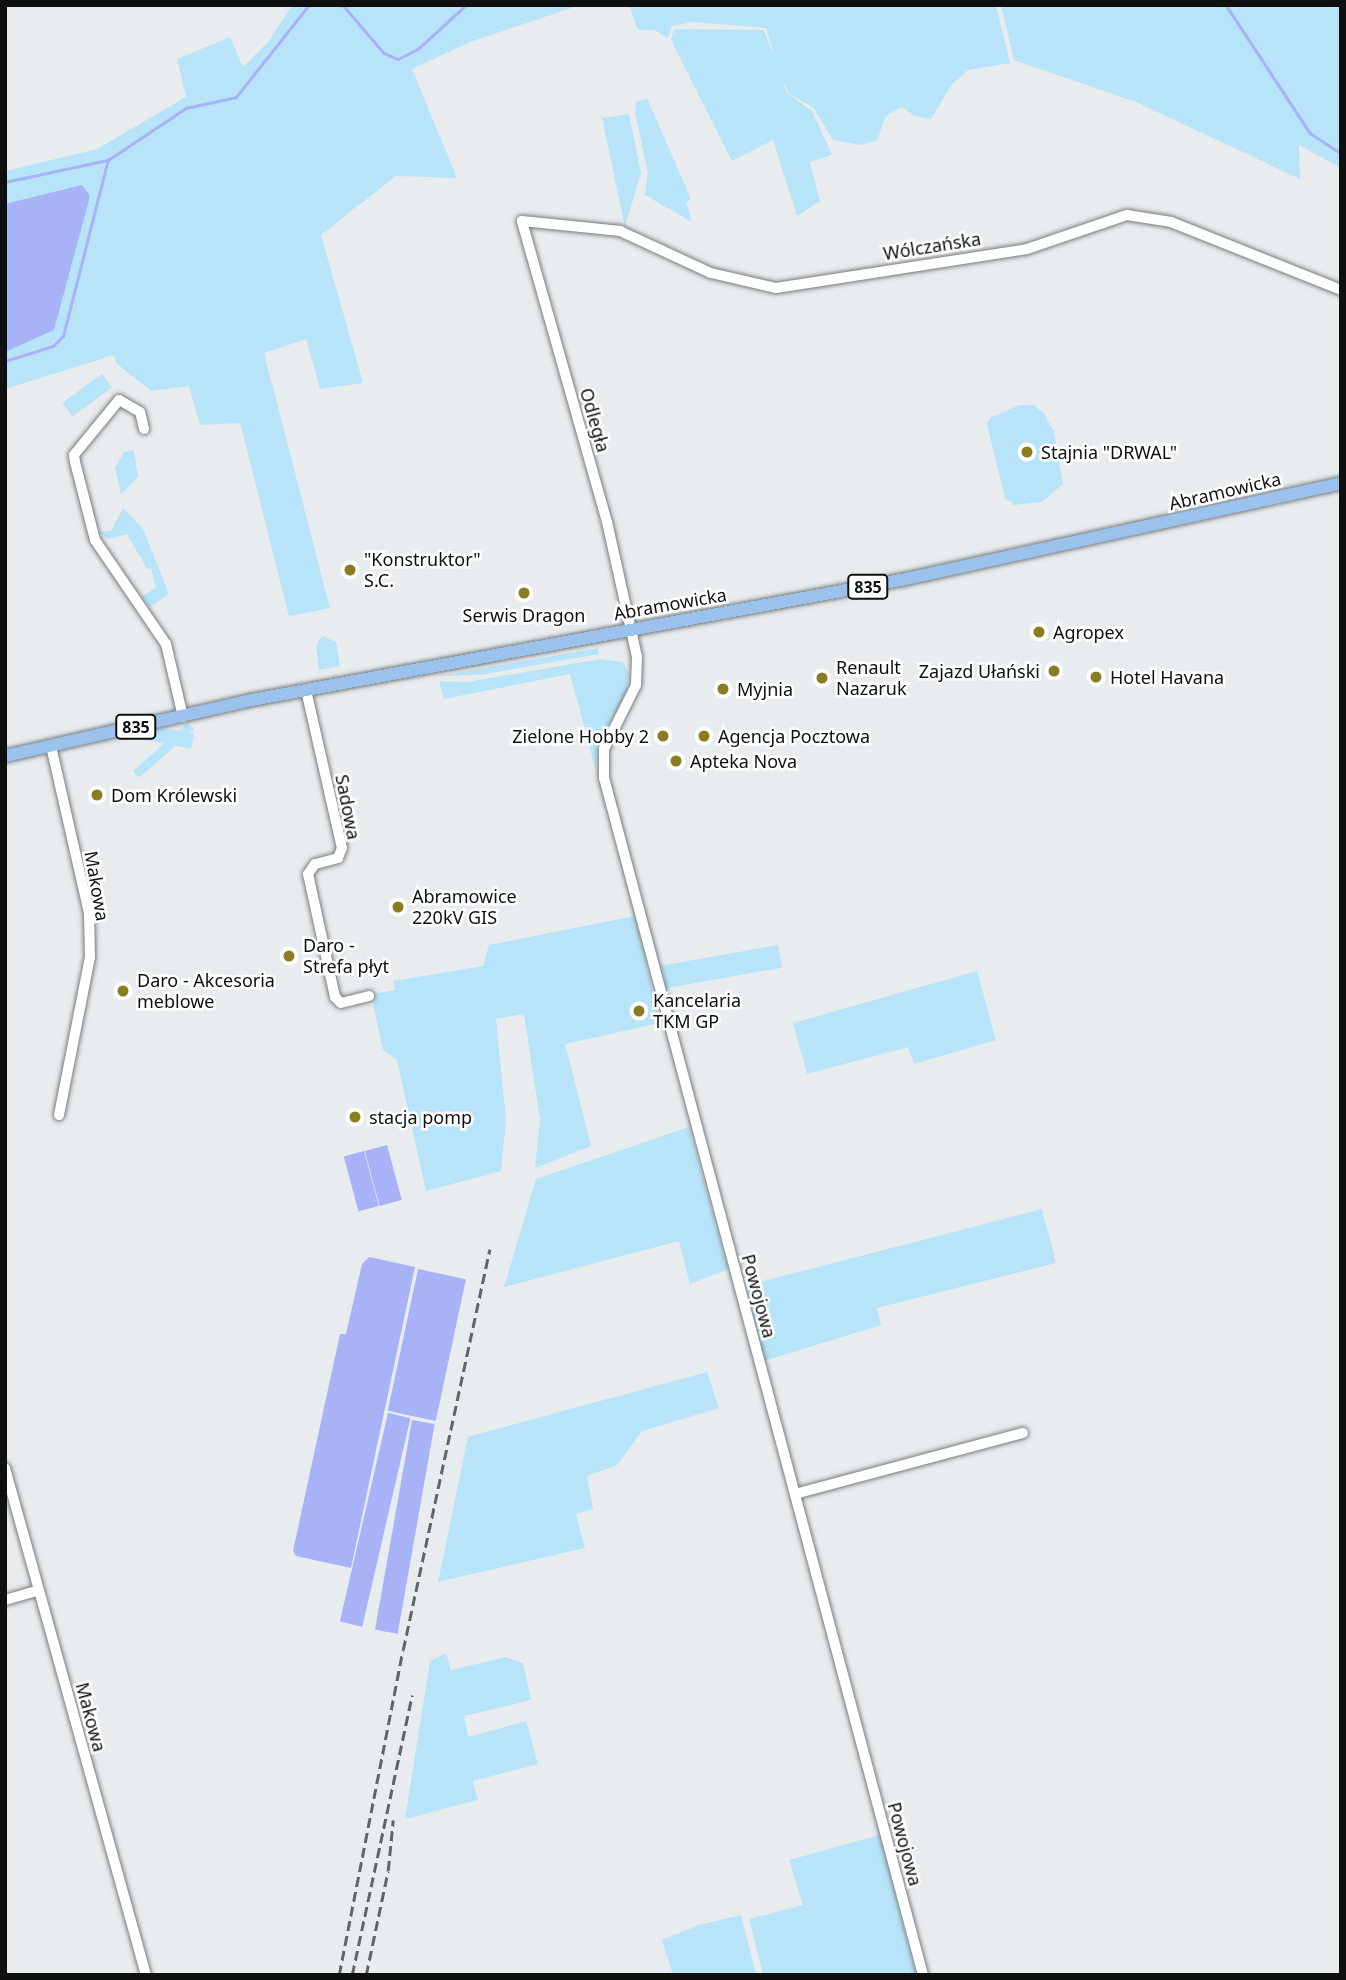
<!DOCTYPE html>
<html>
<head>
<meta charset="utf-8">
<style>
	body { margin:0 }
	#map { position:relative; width:1346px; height:1980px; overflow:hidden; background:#e8ecee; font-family:"Noto Sans",sans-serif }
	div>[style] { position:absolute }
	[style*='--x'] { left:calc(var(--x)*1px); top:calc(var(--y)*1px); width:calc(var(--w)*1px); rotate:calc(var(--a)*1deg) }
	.green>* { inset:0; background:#b7e4f8; transform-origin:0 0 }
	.water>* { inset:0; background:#a7b2f7; transform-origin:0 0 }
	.stream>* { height:2.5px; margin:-1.25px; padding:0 1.25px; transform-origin:1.25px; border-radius:1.25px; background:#a7b2f7 }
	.roads { filter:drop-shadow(0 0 2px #797d7f) drop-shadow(0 0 2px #797d7f) }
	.minor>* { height:10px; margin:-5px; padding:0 5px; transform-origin:5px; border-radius:5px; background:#fff }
	.major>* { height:12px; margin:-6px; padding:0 6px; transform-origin:6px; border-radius:6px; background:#9bc2ed }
	.rail>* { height:2.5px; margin-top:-1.25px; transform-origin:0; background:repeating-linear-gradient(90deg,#626565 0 10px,transparent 0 15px) }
	.dots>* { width:19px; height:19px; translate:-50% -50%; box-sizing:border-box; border:4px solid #fff; border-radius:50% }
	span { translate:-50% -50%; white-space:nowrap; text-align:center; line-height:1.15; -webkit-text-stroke:5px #fff; paint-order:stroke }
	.shield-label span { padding:2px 5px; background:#fff; border:2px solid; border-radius:5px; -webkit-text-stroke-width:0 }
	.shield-label { font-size:16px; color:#0e1010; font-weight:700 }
	.street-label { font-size:18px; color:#0e1010 }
	.poi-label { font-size:18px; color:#0e1010 }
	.left { translate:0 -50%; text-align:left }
	.right { translate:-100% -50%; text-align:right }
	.frame { position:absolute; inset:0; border:7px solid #0e1010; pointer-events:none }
</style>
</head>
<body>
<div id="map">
	<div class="green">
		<div style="clip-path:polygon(292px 5px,580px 5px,470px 42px,412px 69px,457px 178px,396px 176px,321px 235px,363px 383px,320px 389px,306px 339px,264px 353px,330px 608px,289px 616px,240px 423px,200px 425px,189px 386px,151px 391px,116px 363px,114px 355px,5px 389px,5px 171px,97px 149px,186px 97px,177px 59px,230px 37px,243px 67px,269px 41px)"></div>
		<div style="clip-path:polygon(629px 5px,996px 5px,1010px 63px,968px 70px,952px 84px,931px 119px,914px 116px,902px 107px,886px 116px,877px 140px,861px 145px,833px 140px,813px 107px,789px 94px,781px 77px,787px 93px,812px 111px,832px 155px,810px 162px,820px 201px,797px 216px,773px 140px,732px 161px,671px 40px,674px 29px,764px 30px,775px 58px,766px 28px,693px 22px,672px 26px,668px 38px,654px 30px,638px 30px)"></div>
		<div style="clip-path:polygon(1001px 5px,1341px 5px,1341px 168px,1299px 145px,1300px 179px,1136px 102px,1014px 60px)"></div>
		<div style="clip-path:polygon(647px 98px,691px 199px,686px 203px,692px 222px,645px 195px,648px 173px,635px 113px,636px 102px)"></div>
		<div style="clip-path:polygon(629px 114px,641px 173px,625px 227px,602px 118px)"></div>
		<div style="left:102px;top:374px;width:17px;height:49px;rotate:54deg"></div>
		<div style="clip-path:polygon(1020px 405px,1033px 405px,1043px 412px,1054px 432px,1063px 484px,1042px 502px,1014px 505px,1005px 498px,987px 424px,990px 418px)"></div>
		<div style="clip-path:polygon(134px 450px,138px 477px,121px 494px,115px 468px,124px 452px)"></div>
		<div style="clip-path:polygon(123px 508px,143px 529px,169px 594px,150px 607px,142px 596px,156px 588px,151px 568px,147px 569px,127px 534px,109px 539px,98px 532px,111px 531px)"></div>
		<div style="clip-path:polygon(322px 636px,336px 642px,340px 666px,319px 670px,316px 646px)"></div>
		<div style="clip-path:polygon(598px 648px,599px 654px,480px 675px,439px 676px)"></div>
		<div style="clip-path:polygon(600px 659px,623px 662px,629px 673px,627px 693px,597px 744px,596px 771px,570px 674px,444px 699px,439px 681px,467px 682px)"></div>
		<div style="left:188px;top:723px;width:9px;height:73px;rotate:49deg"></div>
		<div style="left:194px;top:734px;width:15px;height:77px;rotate:101deg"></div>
		<div style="clip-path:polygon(635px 916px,660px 1023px,565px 1044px,591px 1146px,535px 1168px,540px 1120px,524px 1014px,496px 1019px,506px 1120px,501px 1171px,426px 1191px,397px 1060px,383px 1050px,371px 994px,395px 990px,393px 981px,483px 966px,489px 945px)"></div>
		<div style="left:778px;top:945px;width:23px;height:118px;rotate:80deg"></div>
		<div style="clip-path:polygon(977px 971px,996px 1040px,914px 1064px,908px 1047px,807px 1074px,793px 1023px)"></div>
		<div style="clip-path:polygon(689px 1127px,728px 1269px,690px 1284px,679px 1241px,504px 1287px,536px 1179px)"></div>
		<div style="clip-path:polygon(1042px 1209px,1056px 1263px,877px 1308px,881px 1325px,764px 1361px,745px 1286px)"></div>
		<div style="clip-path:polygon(707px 1372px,719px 1408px,642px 1431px,617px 1465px,587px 1476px,593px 1509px,576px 1514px,585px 1548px,438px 1582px,468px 1437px)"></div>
		<div style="clip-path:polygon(446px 1653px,451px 1670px,506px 1657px,523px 1663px,531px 1700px,464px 1716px,468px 1737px,526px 1721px,538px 1764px,473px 1781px,478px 1800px,405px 1819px,430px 1661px)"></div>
		<div style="clip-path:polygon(880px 1835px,916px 1975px,763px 1975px,749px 1919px,803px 1905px,789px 1860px)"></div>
		<div style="clip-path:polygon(741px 1915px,756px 1975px,673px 1975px,662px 1940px,699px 1925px)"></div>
	</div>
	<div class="water">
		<div style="clip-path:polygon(82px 185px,90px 196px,54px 330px,5px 352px,5px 204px)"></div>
		<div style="left:387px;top:1145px;width:57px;height:23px;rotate:75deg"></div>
		<div style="left:364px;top:1151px;width:57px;height:21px;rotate:75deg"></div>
		<div style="clip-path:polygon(369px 1257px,415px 1267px,351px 1568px,296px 1556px,293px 1551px,340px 1334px,346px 1334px,362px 1264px)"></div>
		<div style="left:418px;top:1269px;width:49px;height:145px;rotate:12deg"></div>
		<div style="left:388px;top:1413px;width:23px;height:214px;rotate:13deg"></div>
		<div style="left:412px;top:1420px;width:23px;height:213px;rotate:10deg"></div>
	</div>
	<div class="stream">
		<div style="--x:343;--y:5;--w:63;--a:49.5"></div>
		<div style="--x:384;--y:53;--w:15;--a:23"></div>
		<div style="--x:398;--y:59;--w:22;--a:-27"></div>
		<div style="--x:418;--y:49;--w:65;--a:-42.5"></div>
		<div style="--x:1226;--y:5;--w:153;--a:56.7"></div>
		<div style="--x:1310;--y:133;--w:37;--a:33"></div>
		<div style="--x:5;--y:182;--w:105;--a:-12.1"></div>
		<div style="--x:108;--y:160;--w:94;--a:-33.7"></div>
		<div style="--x:186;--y:108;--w:51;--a:-12.4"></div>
		<div style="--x:236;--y:97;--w:117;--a:-51.6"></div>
		<div style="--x:5;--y:361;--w:50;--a:-17.4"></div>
		<div style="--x:53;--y:346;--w:14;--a:-45"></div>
		<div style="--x:63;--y:336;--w:182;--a:-75.7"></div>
	</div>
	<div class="roads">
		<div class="minor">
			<div style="--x:144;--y:429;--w:17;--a:-103"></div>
			<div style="--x:140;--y:412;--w:24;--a:-150"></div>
			<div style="--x:119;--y:400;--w:71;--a:129.3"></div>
			<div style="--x:74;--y:455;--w:7;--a:82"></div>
			<div style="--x:75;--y:462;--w:81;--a:75.6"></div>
			<div style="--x:95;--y:540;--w:126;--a:55.7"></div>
			<div style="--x:166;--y:644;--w:75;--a:76.9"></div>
			<div style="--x:306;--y:690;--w:162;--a:77.2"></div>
			<div style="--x:342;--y:848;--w:11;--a:112"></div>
			<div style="--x:338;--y:858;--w:24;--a:165"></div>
			<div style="--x:315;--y:864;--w:12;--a:125"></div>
			<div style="--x:308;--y:874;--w:126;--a:77.6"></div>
			<div style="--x:335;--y:997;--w:8;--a:45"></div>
			<div style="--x:341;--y:1003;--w:29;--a:-14"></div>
			<div style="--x:51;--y:746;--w:171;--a:77.2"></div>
			<div style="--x:89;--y:913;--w:44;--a:88.7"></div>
			<div style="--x:90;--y:957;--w:161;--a:101.1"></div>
			<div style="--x:5;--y:1468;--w:526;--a:74.46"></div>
			<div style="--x:795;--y:1494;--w:236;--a:-15"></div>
			<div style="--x:5;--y:1600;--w:35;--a:-16"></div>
			<div style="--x:923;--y:1975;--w:1239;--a:-104.92"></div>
			<div style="--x:604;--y:778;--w:29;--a:-90"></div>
			<div style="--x:604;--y:749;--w:72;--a:-63.4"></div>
			<div style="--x:636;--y:685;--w:28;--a:-88"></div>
			<div style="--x:637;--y:657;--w:138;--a:-102.5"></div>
			<div style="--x:607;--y:522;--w:313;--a:-105.8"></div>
			<div style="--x:522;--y:221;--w:99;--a:5.8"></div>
			<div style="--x:620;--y:231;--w:100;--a:24.8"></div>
			<div style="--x:711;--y:273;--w:67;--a:13"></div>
			<div style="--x:776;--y:288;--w:254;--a:-8.8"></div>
			<div style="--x:1027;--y:249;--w:106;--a:-18.8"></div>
			<div style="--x:1127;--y:215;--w:45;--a:9"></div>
			<div style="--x:1171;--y:222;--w:183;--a:21.8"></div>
		</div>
		<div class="major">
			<div style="--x:5;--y:756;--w:253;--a:-12.8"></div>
			<div style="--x:252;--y:700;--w:660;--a:-10.48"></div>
			<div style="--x:901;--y:580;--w:451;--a:-12.4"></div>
		</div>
	</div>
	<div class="rail">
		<div style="--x:339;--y:1975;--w:331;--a:-78.9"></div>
		<div style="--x:403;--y:1650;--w:410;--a:-77.8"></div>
		<div style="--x:352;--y:1975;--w:286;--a:-77.9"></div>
		<div style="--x:366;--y:1975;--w:106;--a:-78.1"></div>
		<div style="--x:388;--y:1871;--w:51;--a:-84.4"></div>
	</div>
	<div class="dots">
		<div style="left:1027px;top:452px;background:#8a7c21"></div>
		<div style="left:350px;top:570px;background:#8a7c21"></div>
		<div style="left:524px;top:593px;background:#8a7c21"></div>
		<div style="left:1039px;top:632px;background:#8a7c21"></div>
		<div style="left:1054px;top:671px;background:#8a7c21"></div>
		<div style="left:1096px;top:677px;background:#8a7c21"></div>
		<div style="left:822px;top:678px;background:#8a7c21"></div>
		<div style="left:723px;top:689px;background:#8a7c21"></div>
		<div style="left:663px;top:736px;background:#8a7c21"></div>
		<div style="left:704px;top:736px;background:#8a7c21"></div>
		<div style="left:676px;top:761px;background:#8a7c21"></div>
		<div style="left:97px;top:795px;background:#8a7c21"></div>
		<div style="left:398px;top:907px;background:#8a7c21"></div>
		<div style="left:289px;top:956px;background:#8a7c21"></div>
		<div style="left:123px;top:991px;background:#8a7c21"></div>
		<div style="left:639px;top:1011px;background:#8a7c21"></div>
		<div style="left:355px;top:1117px;background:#8a7c21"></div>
	</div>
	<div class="shield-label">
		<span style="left:868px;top:587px">835</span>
		<span style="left:136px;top:727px">835</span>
	</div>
	<div class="street-label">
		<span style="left:932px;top:246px;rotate:-9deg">Wólczańska</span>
		<span style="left:595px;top:420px;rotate:74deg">Odległa</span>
		<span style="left:1225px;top:491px;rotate:-13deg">Abramowicka</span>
		<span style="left:670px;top:604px;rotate:-10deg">Abramowicka</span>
		<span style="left:348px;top:807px;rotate:79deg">Sadowa</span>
		<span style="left:97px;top:886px;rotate:80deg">Makowa</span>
		<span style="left:759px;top:1296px;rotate:75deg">Powojowa</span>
		<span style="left:91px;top:1717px;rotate:75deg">Makowa</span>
		<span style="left:905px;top:1844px;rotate:75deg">Powojowa</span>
	</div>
	<div class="poi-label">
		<span class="left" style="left:1041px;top:452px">Stajnia "DRWAL"</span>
		<span class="left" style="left:364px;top:570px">"Konstruktor"<br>S.C.</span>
		<span style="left:524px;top:615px">Serwis Dragon</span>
		<span class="left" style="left:1053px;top:632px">Agropex</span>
		<span class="left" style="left:836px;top:678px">Renault<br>Nazaruk</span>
		<span class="right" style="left:1040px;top:671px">Zajazd Ułański</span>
		<span class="left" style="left:1110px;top:677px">Hotel Havana</span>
		<span class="left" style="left:737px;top:689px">Myjnia</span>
		<span class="right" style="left:649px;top:736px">Zielone Hobby 2</span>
		<span class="left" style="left:718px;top:736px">Agencja Pocztowa</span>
		<span class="left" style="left:690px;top:761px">Apteka Nova</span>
		<span class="left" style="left:111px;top:795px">Dom Królewski</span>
		<span class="left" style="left:412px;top:907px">Abramowice<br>220kV GIS</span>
		<span class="left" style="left:303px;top:956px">Daro -<br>Strefa płyt</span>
		<span class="left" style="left:137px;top:991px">Daro - Akcesoria<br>meblowe</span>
		<span class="left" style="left:653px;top:1011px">Kancelaria<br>TKM GP</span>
		<span class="left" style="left:369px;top:1117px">stacja pomp</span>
	</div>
	<div class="frame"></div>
</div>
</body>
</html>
